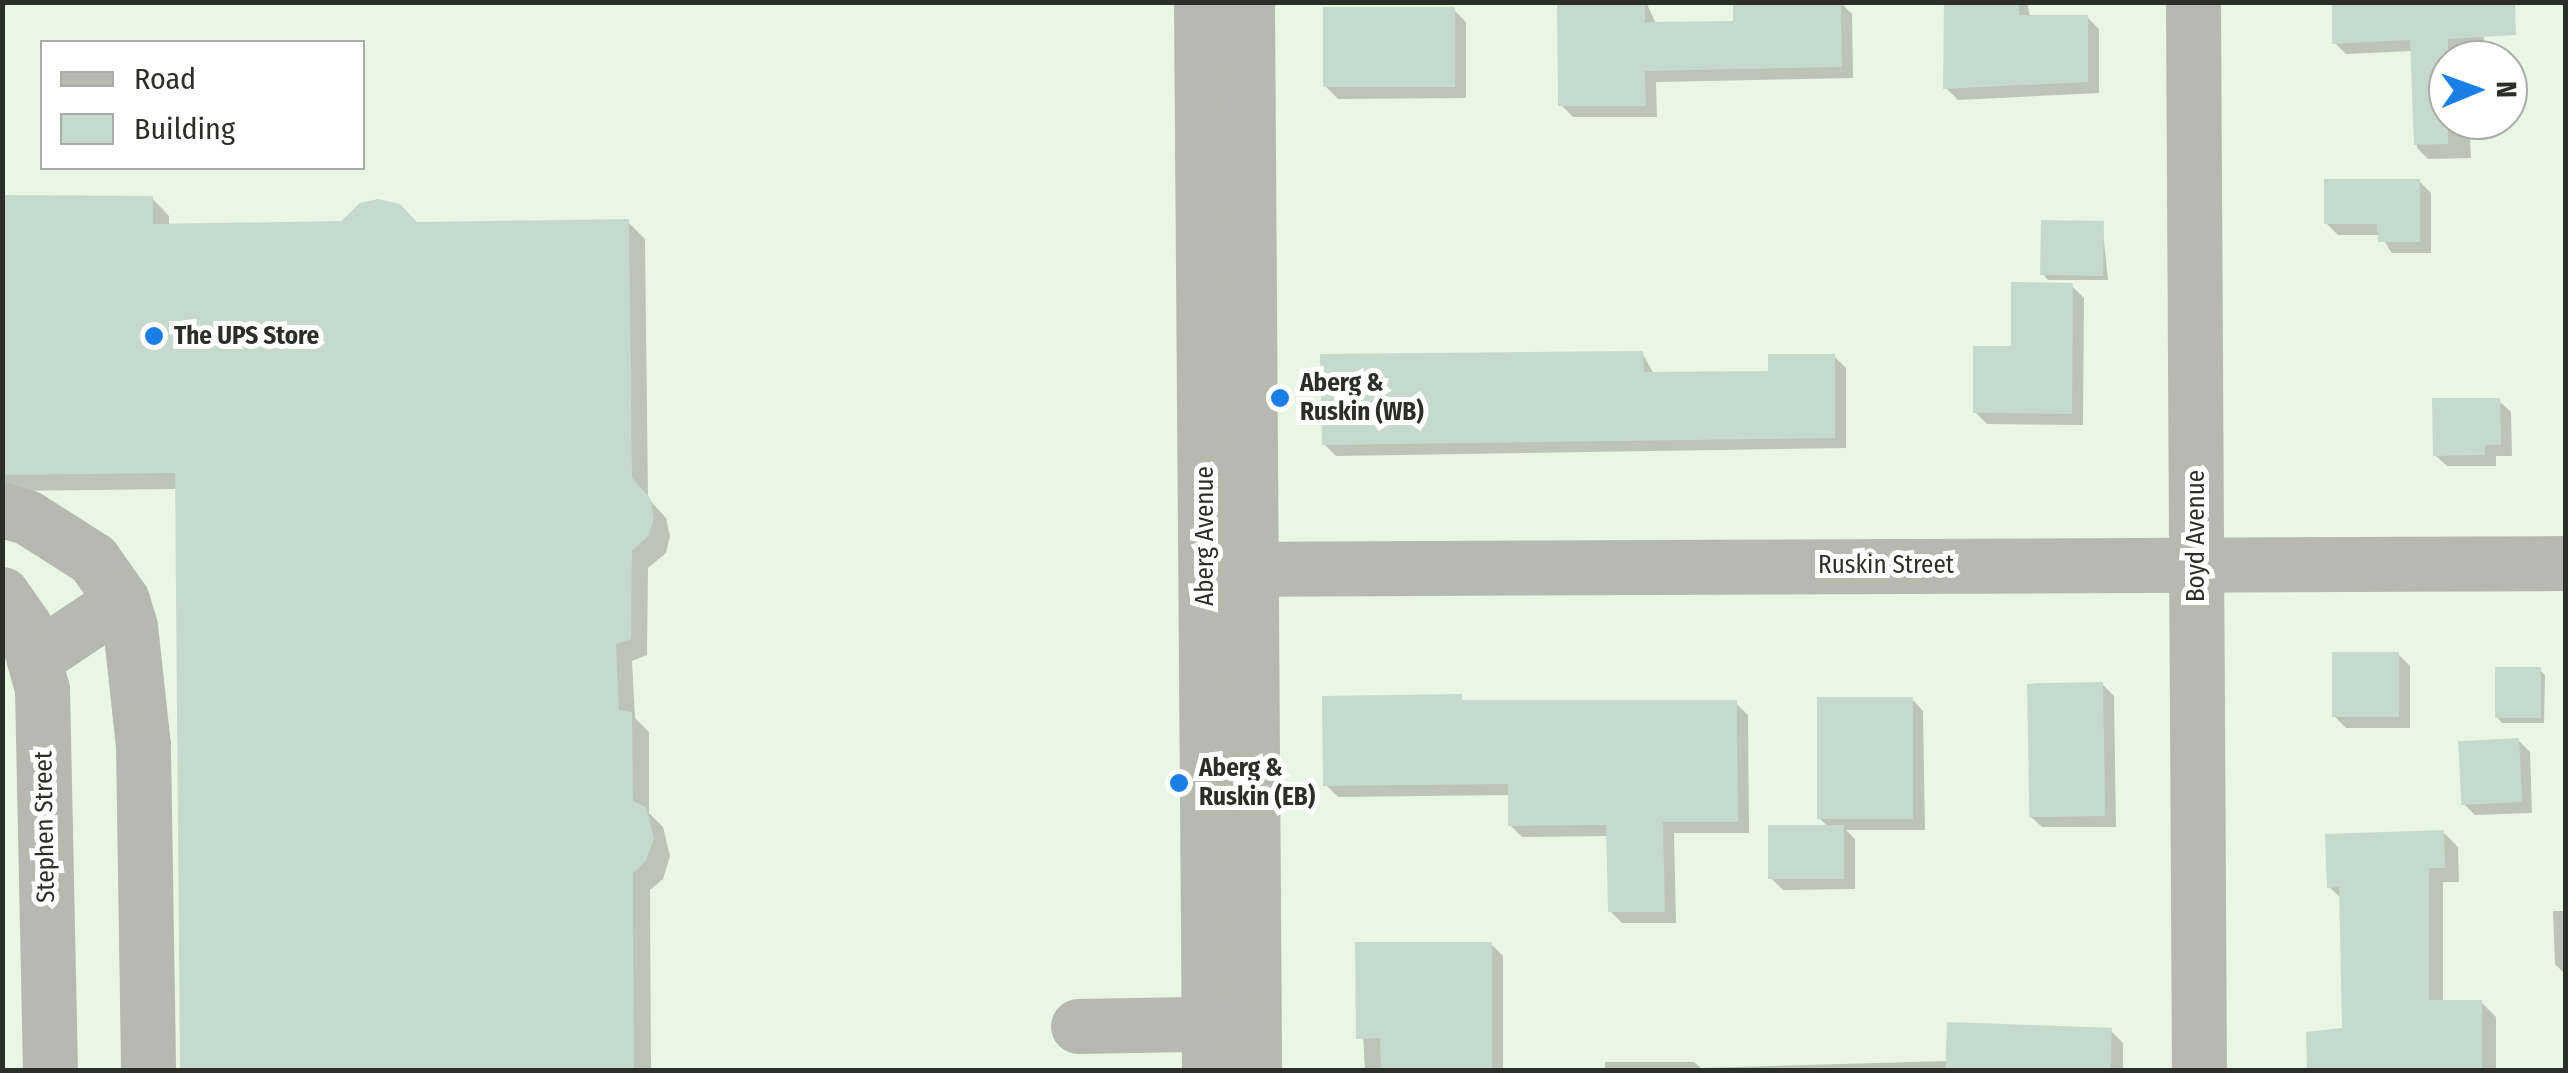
<!DOCTYPE html>
<html>
<head>
<meta charset="utf-8">
<style>
	body { margin:0 }
	#map { position:relative; width:2568px; height:1073px; overflow:hidden; background:#eaf6e4; font-family:"Fira Sans Condensed",sans-serif }
	div>[style] { position:absolute }
	[style*='--x'] { left:calc(var(--x)*1px); top:calc(var(--y)*1px); width:calc(var(--w)*1px); rotate:calc(var(--a)*1deg) }
	.shadow>* { inset:0; background:#0003 }
	.building>* { inset:0; background:#c5d9cd; transform-origin:0 0 }
	.minor>* { height:55px; margin:-27.5px; padding:0 27.5px; transform-origin:27.5px; border-radius:27.5px; background:#b7b8af }
	.dots>* { width:28px; height:28px; translate:-50% -50%; box-sizing:border-box; border:5px solid #fff; border-radius:50% }
	span { translate:-50% -50%; white-space:nowrap; text-align:center; line-height:1.15; -webkit-text-stroke:10px #fff; paint-order:stroke }
	.poi-label { font-size:25px; color:#2b2f28; font-weight:700 }
	.left { translate:0 -50%; text-align:left }
	.street-label { font-size:25px; color:#2b2f28 }
	.frame { position:absolute; inset:0; border:5px solid #2b2f28; pointer-events:none }
	.legend { position:absolute; left:40px; top:40px; width:325px; height:130px; box-sizing:border-box; background:#fff; border:2px solid #aaaca9; margin:0; padding:12px 18px; list-style:none; font-size:30px; color:#2b2f28 }
	.legend li { display:flex; align-items:center; gap:20px; height:50px }
	.legend b { width:50px; border:2px solid #aaaca9 }
	.north { position:absolute; left:2428px; top:40px; width:100px; height:100px; box-sizing:border-box; background:#fff; border:2px solid #aaaca9; border-radius:50%; rotate:89deg; font-size:28px; font-weight:700; line-height:40px; text-align:center; color:#2b2f28 }
	.north::after { content:''; display:block; margin:auto; width:35px; height:45px; background:#197fe7; clip-path:polygon(50% 0,100% 100%,50% 72%,0 100%) }
</style>
</head>
<body>
<div id="map">
	<div class="shadow">
		<div style="clip-path:polygon(1560px 2px,1646px 2px,1656px 24px,1735px 24px,1840px 2px,1852px 14px,1853px 78px,1656px 82px,1657px 117px,1573px 117px,1561px 105px)"></div>
		<div style="clip-path:polygon(1946px 2px,2027px 2px,2030px 17px,2087px 17px,2099px 29px,2099px 93px,1958px 100px,1946px 88px)"></div>
		<div style="clip-path:polygon(2483px 2px,2484px 48px,2467px 48px,2467px 60px,2448px 60px,2448px 120px,2469px 120px,2471px 158px,2428px 159px,2417px 148px,2413px 51px,2346px 54px,2335px 43px)"></div>
		<div style="clip-path:polygon(1454px 10px,1466px 22px,1466px 98px,1338px 99px,1326px 87px)"></div>
		<div style="clip-path:polygon(2419px 181px,2431px 193px,2431px 253px,2392px 253px,2380px 235px,2338px 235px,2326px 223px)"></div>
		<div style="clip-path:polygon(2px 198px,152px 198px,169px 216px,169px 226px,628px 222px,645px 239px,648px 498px,666px 518px,670px 536px,666px 553px,648px 568px,647px 655px,632px 661px,635px 718px,649px 732px,649px 813px,663px 827px,670px 856px,663px 879px,650px 890px,651px 1070px,183px 1070px,177px 489px,2px 491px)"></div>
		<div style="clip-path:polygon(2102px 223px,2108px 280px,2048px 280px,2043px 274px)"></div>
		<div style="clip-path:polygon(2072px 286px,2084px 298px,2083px 425px,1987px 424px,1975px 412px,2013px 348px)"></div>
		<div style="clip-path:polygon(1642px 353px,1654px 374px,1771px 374px,1834px 356px,1846px 368px,1846px 448px,1336px 456px,1324px 444px)"></div>
		<div style="clip-path:polygon(2499px 401px,2511px 412px,2512px 456px,2496px 456px,2496px 466px,2447px 466px,2435px 455px)"></div>
		<div style="clip-path:polygon(2398px 654px,2410px 666px,2410px 728px,2346px 728px,2334px 716px)"></div>
		<div style="clip-path:polygon(2540px 670px,2545px 675px,2544px 723px,2502px 723px,2497px 717px)"></div>
		<div style="clip-path:polygon(2102px 684px,2114px 696px,2116px 827px,2042px 827px,2030px 816px)"></div>
		<div style="clip-path:polygon(1912px 699px,1923px 711px,1925px 830px,1846px 830px,1855px 839px,1855px 889px,1783px 890px,1771px 878px,1829px 827px,1820px 819px)"></div>
		<div style="clip-path:polygon(1736px 703px,1748px 715px,1749px 833px,1674px 833px,1676px 923px,1622px 923px,1610px 911px,1609px 836px,1522px 837px,1510px 825px,1510px 795px,1338px 797px,1326px 785px)"></div>
		<div style="clip-path:polygon(2518px 740px,2530px 752px,2532px 813px,2475px 815px,2463px 803px)"></div>
		<div style="clip-path:polygon(2443px 832px,2458px 847px,2459px 882px,2443px 882px,2443px 1002px,2481px 1002px,2496px 1017px,2496px 1070px,2309px 1070px,2309px 1034px,2344px 1030px,2342px 899px,2329px 887px)"></div>
		<div style="clip-path:polygon(2553px 911px,2566px 911px,2566px 975px,2555px 964px)"></div>
		<div style="clip-path:polygon(1491px 944px,1503px 956px,1503px 1070px,1365px 1070px,1358px 945px)"></div>
		<div style="clip-path:polygon(2111px 1031px,2123px 1043px,2123px 1070px,1605px 1070px,1605px 1062px,1694px 1062px,1701px 1068px,1949px 1061px)"></div>
	</div>
	<div class="building">
		<div style="clip-path:polygon(1557px 2px,1645px 2px,1645px 22px,1733px 21px,1733px 2px,1841px 2px,1842px 67px,1645px 71px,1646px 106px,1558px 106px)"></div>
		<div style="clip-path:polygon(1944px 2px,2019px 2px,2019px 15px,2088px 15px,2088px 82px,1943px 89px)"></div>
		<div style="clip-path:polygon(2332px 2px,2515px 2px,2516px 35px,2448px 39px,2448px 144px,2414px 145px,2410px 40px,2332px 44px)"></div>
		<div style="left:1455px;top:7px;width:80px;height:132px;rotate:90deg"></div>
		<div style="clip-path:polygon(2324px 179px,2420px 179px,2420px 242px,2378px 242px,2377px 224px,2324px 224px)"></div>
		<div style="clip-path:polygon(2px 195px,153px 196px,153px 224px,341px 221px,360px 203px,378px 199px,400px 204px,417px 222px,629px 219px,632px 478px,650px 498px,654px 518px,649px 535px,632px 551px,631px 639px,616px 644px,619px 710px,632px 712px,633px 801px,646px 807px,654px 838px,646px 861px,633px 873px,634px 1070px,180px 1070px,175px 473px,2px 475px)"></div>
		<div style="left:2041px;top:220px;width:63px;height:55px;rotate:1deg"></div>
		<div style="clip-path:polygon(2011px 282px,2073px 283px,2072px 414px,1973px 413px,1973px 346px,2011px 346px)"></div>
		<div style="clip-path:polygon(1643px 351px,1644px 372px,1768px 371px,1768px 354px,1835px 354px,1835px 438px,1322px 445px,1320px 354px)"></div>
		<div style="clip-path:polygon(2432px 398px,2500px 398px,2501px 445px,2485px 445px,2485px 455px,2433px 456px)"></div>
		<div style="left:2332px;top:652px;width:67px;height:65px"></div>
		<div style="left:2495px;top:667px;width:46px;height:51px"></div>
		<div style="left:2103px;top:682px;width:134px;height:76px;rotate:89deg"></div>
		<div style="clip-path:polygon(1462px 694px,1462px 700px,1737px 700px,1738px 822px,1663px 822px,1665px 912px,1608px 912px,1606px 825px,1508px 826px,1508px 784px,1323px 786px,1322px 696px)"></div>
		<div style="left:1913px;top:697px;width:122px;height:96px;rotate:90deg"></div>
		<div style="left:2519px;top:738px;width:64px;height:61px;rotate:87deg"></div>
		<div style="left:1768px;top:825px;width:76px;height:54px"></div>
		<div style="clip-path:polygon(2444px 830px,2445px 868px,2429px 868px,2429px 1000px,2482px 1000px,2482px 1070px,2307px 1070px,2306px 1032px,2342px 1028px,2339px 887px,2327px 888px,2325px 834px)"></div>
		<div style="clip-path:polygon(1355px 942px,1492px 942px,1492px 1070px,1381px 1070px,1380px 1038px,1356px 1039px)"></div>
		<div style="left:1947px;top:1022px;width:165px;height:48px;rotate:2deg"></div>
	</div>
	<div class="minor">
		<div style="--x:1201;--y:2;--w:1068;--a:89.57"></div>
		<div style="--x:1247;--y:2;--w:1068;--a:89.62"></div>
		<div style="--x:2193;--y:2;--w:1068;--a:89.68"></div>
		<div style="--x:2;--y:510;--w:26;--a:16"></div>
		<div style="--x:27;--y:517;--w:78;--a:32.5"></div>
		<div style="--x:93;--y:559;--w:50;--a:54.7"></div>
		<div style="--x:122;--y:600;--w:27;--a:73"></div>
		<div style="--x:130;--y:626;--w:121;--a:83.8"></div>
		<div style="--x:143;--y:746;--w:324;--a:89.1"></div>
		<div style="--x:1206;--y:569;--w:1360;--a:-0.25"></div>
		<div style="--x:2;--y:594;--w:40;--a:55.1"></div>
		<div style="--x:25;--y:627;--w:64;--a:74.7"></div>
		<div style="--x:42;--y:689;--w:381;--a:88.8"></div>
		<div style="--x:37;--y:657;--w:102;--a:-33.8"></div>
		<div style="--x:1078;--y:1026;--w:167;--a:-1"></div>
	</div>
	<div class="dots">
		<div style="left:154px;top:336px;background:#197fe7"></div>
		<div style="left:1280px;top:398px;background:#197fe7"></div>
		<div style="left:1179px;top:783px;background:#197fe7"></div>
	</div>
	<div class="poi-label">
		<span class="left" style="left:174px;top:336px">The UPS Store</span>
		<span class="left" style="left:1300px;top:398px">Aberg &amp;<br>Ruskin (WB)</span>
		<span class="left" style="left:1199px;top:783px">Aberg &amp;<br>Ruskin (EB)</span>
	</div>
	<div class="street-label">
		<span style="left:1205px;top:536px;rotate:-90deg">Aberg Avenue</span>
		<span style="left:2196px;top:536px;rotate:-90deg">Boyd Avenue</span>
		<span style="left:1886px;top:565px">Ruskin Street</span>
		<span style="left:45px;top:827px;rotate:-91deg">Stephen Street</span>
	</div>
	<div class="frame"></div>
	<ul class="legend">
	<li><b style="height:12px;background:#b7b8af"></b>Road</li>
	<li><b style="height:28px;background:#c5d9cd"></b>Building</li>
	</ul>
	<div class="north">N</div>
</div>
</body>
</html>
